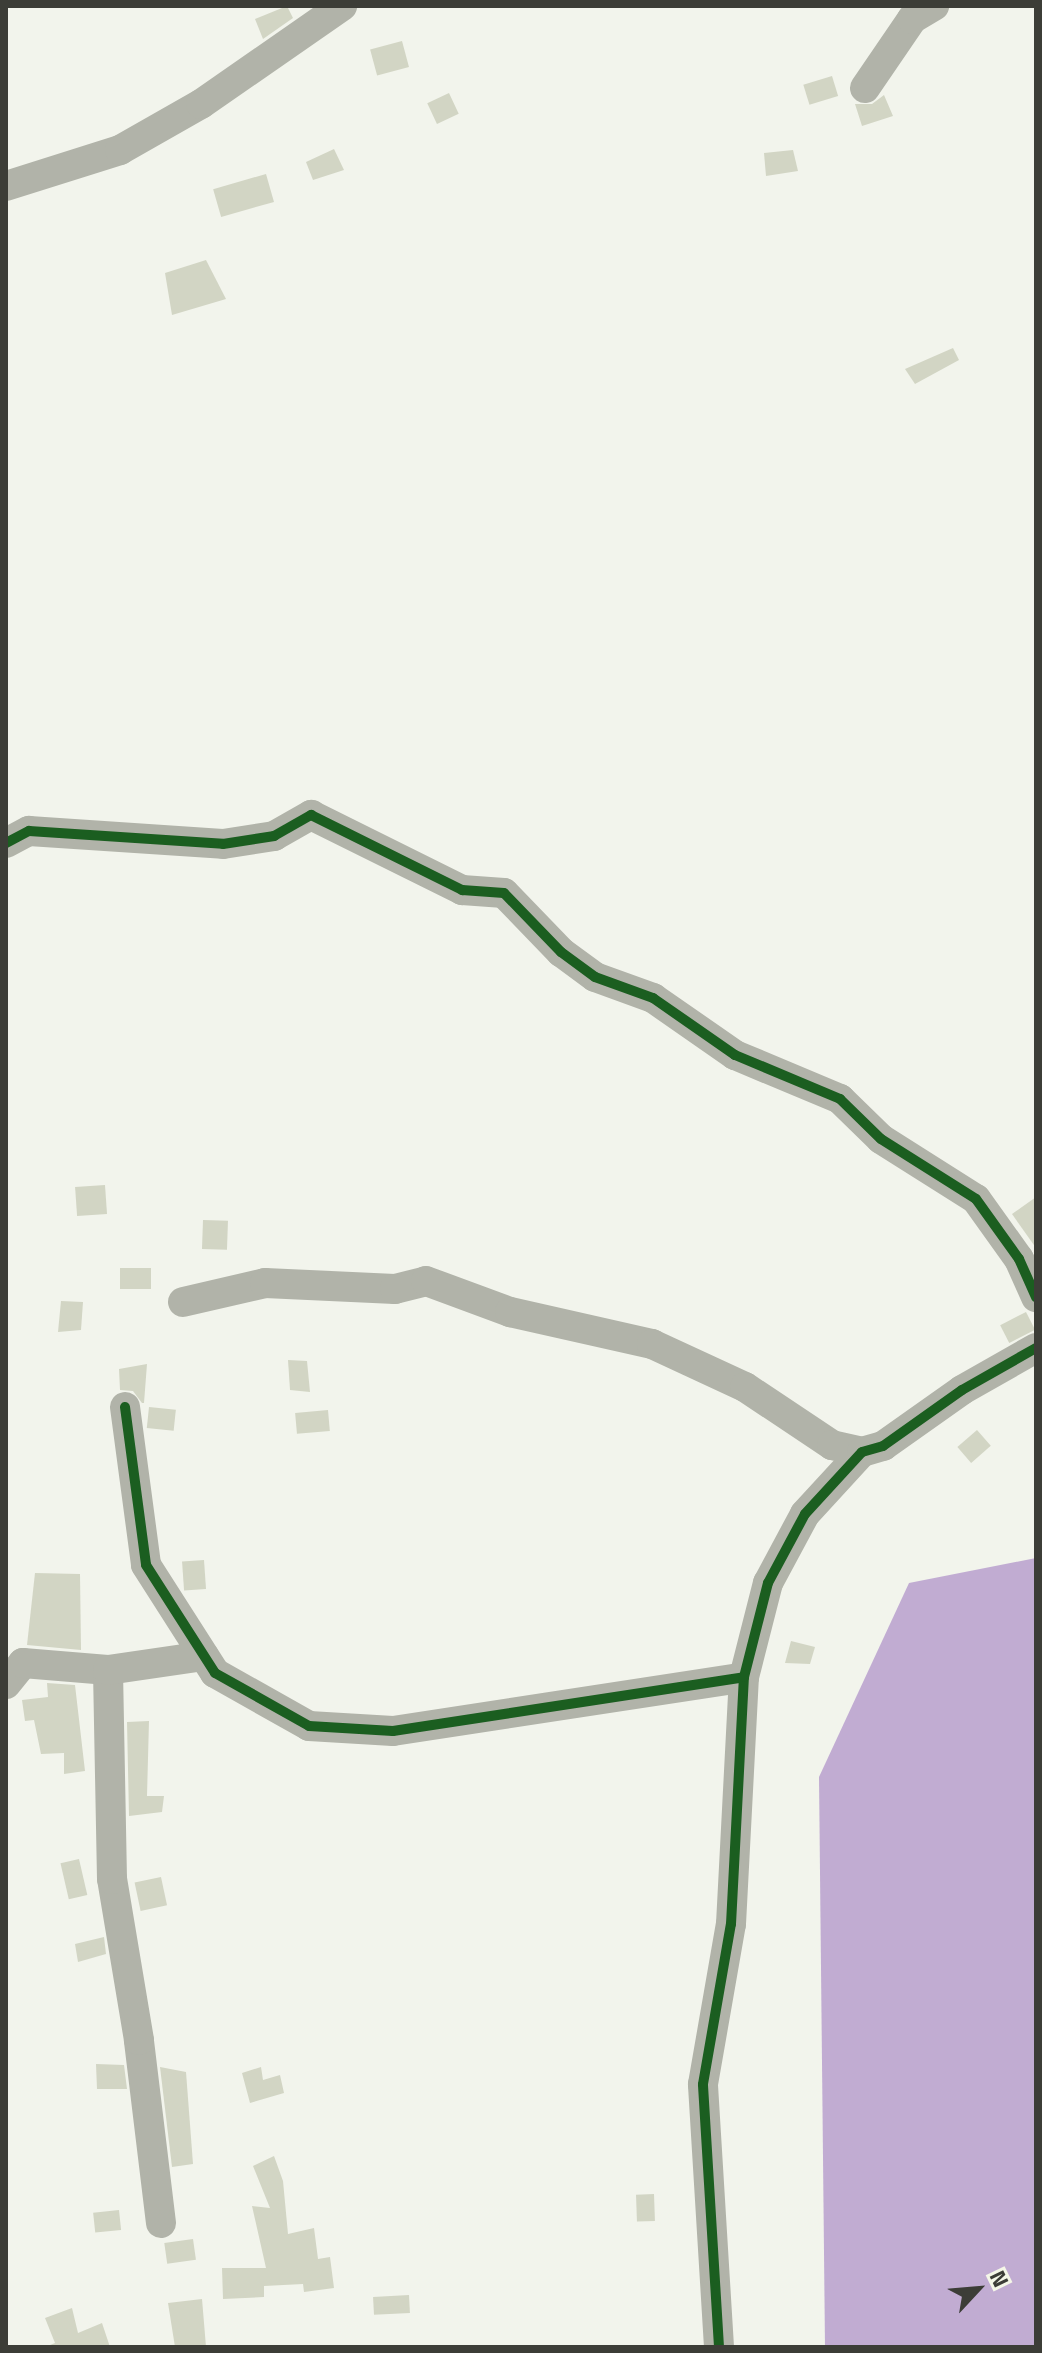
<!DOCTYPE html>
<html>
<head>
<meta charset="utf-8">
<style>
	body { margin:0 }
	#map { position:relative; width:1042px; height:2353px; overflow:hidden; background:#f2f4ec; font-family:"Titillium Web",sans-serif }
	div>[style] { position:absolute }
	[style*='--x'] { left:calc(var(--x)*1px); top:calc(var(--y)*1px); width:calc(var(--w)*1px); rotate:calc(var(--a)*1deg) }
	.water>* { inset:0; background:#c1acd2 }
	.building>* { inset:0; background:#d2d5c4; transform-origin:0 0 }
	.minor>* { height:30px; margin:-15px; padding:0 15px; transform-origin:15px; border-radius:15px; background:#b1b3a9 }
	.cycleway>* { height:10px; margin:-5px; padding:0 5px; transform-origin:5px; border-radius:5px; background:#1b5e20 }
	span { translate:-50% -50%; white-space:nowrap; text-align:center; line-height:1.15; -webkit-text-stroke:8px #f5f7e8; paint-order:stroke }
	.frame { position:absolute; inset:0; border:8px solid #3c3d37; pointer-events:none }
	.north { position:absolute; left:938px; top:2249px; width:80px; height:80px; -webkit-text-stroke:6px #f5f7e8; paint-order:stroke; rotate:64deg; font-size:22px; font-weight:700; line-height:32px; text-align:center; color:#3c3d37 }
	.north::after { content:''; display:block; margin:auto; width:28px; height:36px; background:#3c3d37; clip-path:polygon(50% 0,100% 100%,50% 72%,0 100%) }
</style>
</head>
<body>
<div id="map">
	<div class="water">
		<div style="clip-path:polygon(1036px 1558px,1036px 2347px,825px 2347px,819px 1777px,909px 1583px)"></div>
	</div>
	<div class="building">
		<div style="clip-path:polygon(287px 6px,293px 18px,263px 39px,255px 19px)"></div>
		<div style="left:402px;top:41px;width:27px;height:33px;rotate:75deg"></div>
		<div style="left:832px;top:76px;width:21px;height:30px;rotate:73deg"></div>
		<div style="left:449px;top:93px;width:23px;height:24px;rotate:65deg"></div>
		<div style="clip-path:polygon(884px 95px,893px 116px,862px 126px,855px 104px,872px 104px)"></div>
		<div style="clip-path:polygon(334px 149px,344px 170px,313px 180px,306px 162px)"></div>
		<div style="clip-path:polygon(793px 150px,798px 171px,766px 176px,764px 153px)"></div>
		<div style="left:266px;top:174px;width:29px;height:55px;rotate:74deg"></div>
		<div style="clip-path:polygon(206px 260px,226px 299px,172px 315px,165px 273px)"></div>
		<div style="clip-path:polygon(953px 348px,959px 360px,915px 384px,905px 369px)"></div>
		<div style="left:105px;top:1185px;width:29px;height:30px;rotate:86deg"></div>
		<div style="clip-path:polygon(1036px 1197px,1036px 1248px,1012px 1214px)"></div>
		<div style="left:203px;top:1220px;width:25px;height:29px;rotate:2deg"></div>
		<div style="left:151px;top:1268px;width:21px;height:31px;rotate:90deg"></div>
		<div style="clip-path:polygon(61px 1301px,83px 1302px,81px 1330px,58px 1332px)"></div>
		<div style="left:1026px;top:1312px;width:20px;height:29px;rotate:63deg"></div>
		<div style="clip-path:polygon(288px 1360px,307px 1361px,310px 1392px,290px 1390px)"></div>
		<div style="clip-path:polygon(147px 1364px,144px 1403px,142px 1403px,133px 1391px,120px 1390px,119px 1369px)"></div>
		<div style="left:149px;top:1407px;width:27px;height:21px;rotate:6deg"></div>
		<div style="left:328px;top:1410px;width:21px;height:33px;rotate:85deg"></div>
		<div style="left:977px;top:1430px;width:21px;height:26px;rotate:49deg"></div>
		<div style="left:204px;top:1560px;width:29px;height:22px;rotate:86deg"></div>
		<div style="clip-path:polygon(35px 1573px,80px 1574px,81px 1650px,27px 1645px)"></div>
		<div style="clip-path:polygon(791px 1641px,815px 1647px,810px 1664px,785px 1663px)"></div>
		<div style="clip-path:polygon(47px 1683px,75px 1685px,85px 1771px,64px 1774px,64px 1753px,41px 1754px,34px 1720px,25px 1721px,22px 1700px,48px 1697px)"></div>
		<div style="clip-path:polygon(149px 1721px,147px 1796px,164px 1796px,162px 1812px,129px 1816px,127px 1722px)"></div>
		<div style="left:79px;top:1859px;width:37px;height:19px;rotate:77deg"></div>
		<div style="left:161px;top:1877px;width:29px;height:27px;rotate:78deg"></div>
		<div style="clip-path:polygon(104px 1937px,106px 1954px,78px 1962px,75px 1944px)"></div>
		<div style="clip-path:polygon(96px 2064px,124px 2065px,127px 2089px,97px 2089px)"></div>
		<div style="clip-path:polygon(160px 2067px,186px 2072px,193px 2164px,172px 2167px)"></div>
		<div style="clip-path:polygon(261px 2067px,263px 2080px,280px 2075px,284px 2093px,250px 2103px,242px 2073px)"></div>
		<div style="clip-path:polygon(274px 2156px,283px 2181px,288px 2234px,314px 2228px,318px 2259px,330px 2257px,334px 2288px,304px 2292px,303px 2284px,264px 2286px,264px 2297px,223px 2299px,222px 2268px,266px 2268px,252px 2206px,270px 2208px,253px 2166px)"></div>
		<div style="left:654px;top:2194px;width:27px;height:18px;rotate:88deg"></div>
		<div style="left:119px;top:2210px;width:20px;height:26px;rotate:84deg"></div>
		<div style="left:193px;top:2239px;width:21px;height:29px;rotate:82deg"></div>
		<div style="left:409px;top:2295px;width:18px;height:36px;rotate:87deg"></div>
		<div style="clip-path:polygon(202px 2299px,206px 2347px,175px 2347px,168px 2303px)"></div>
		<div style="clip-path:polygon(72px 2308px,78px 2333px,102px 2323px,110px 2347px,45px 2347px,55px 2343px,45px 2318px)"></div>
	</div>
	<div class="minor">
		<div style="--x:865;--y:88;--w:83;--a:-55.7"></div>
		<div style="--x:912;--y:19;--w:26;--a:-31"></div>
		<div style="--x:6;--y:186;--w:120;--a:-17.5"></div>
		<div style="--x:120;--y:150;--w:93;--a:-29.6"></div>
		<div style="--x:201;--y:104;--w:172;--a:-34.8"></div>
		<div style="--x:6;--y:843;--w:26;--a:-28"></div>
		<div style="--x:29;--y:831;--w:194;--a:3.8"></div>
		<div style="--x:223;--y:844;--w:52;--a:-8.9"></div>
		<div style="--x:274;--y:836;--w:43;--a:-29.6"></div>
		<div style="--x:311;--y:815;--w:169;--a:26.4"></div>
		<div style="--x:462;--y:890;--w:42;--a:4.1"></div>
		<div style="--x:504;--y:893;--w:82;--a:46"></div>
		<div style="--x:561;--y:952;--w:42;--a:36.3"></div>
		<div style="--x:595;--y:977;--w:62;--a:19.9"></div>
		<div style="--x:653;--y:998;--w:100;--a:34.8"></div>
		<div style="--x:735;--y:1055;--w:114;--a:22.7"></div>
		<div style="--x:840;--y:1099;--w:57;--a:44.3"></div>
		<div style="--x:881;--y:1139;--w:112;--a:32.3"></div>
		<div style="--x:976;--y:1199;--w:74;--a:54.4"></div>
		<div style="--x:1019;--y:1259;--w:42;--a:65.9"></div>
		<div style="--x:183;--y:1302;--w:84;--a:-13"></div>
		<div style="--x:265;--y:1283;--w:130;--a:2.6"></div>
		<div style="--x:395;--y:1289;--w:32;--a:-14"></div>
		<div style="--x:426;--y:1281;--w:90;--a:20.3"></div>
		<div style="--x:510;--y:1312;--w:146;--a:12.7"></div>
		<div style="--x:652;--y:1344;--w:102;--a:24.8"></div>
		<div style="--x:745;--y:1387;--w:105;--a:33.7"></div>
		<div style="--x:832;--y:1445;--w:31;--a:13"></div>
		<div style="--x:125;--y:1407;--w:159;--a:82.4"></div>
		<div style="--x:146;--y:1565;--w:128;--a:57.4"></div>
		<div style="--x:215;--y:1673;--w:108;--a:29.4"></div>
		<div style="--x:309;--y:1726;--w:84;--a:3.4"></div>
		<div style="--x:393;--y:1731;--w:355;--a:-8.7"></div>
		<div style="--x:6;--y:1684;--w:27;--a:-51"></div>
		<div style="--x:23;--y:1663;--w:85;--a:4.7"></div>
		<div style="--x:161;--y:2223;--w:184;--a:-96.9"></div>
		<div style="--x:139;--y:2040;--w:163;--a:-99.5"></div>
		<div style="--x:112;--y:1879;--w:209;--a:-91.1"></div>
		<div style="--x:108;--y:1670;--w:97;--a:-8.3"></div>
		<div style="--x:719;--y:2347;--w:263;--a:-93.5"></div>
		<div style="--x:703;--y:2084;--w:162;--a:-80.1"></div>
		<div style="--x:731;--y:1924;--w:247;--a:-87"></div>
		<div style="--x:744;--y:1677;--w:97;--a:-75.7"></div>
		<div style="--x:768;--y:1583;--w:78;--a:-61.8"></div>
		<div style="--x:805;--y:1514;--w:84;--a:-47.4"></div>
		<div style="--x:862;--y:1452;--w:22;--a:-16"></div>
		<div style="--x:883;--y:1446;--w:97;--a:-35.3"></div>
		<div style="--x:962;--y:1390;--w:85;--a:-29.6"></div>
	</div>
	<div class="cycleway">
		<div style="--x:6;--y:843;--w:26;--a:-28"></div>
		<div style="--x:29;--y:831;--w:194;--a:3.8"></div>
		<div style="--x:223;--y:844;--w:52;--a:-8.9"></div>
		<div style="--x:274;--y:836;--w:43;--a:-29.6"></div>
		<div style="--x:311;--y:815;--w:169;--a:26.4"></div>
		<div style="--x:462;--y:890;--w:42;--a:4.1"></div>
		<div style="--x:504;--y:893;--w:82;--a:46"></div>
		<div style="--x:561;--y:952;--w:42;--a:36.3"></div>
		<div style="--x:595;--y:977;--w:62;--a:19.9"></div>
		<div style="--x:653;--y:998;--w:100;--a:34.8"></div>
		<div style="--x:735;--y:1055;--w:114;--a:22.7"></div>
		<div style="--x:840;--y:1099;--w:57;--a:44.3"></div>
		<div style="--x:881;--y:1139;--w:112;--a:32.3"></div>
		<div style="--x:976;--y:1199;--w:74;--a:54.4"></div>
		<div style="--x:1019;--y:1259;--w:42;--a:65.9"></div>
		<div style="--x:125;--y:1407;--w:159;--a:82.4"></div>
		<div style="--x:146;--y:1565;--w:128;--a:57.4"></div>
		<div style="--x:215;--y:1673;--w:108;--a:29.4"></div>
		<div style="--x:309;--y:1726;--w:84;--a:3.4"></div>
		<div style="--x:393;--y:1731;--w:355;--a:-8.7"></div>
		<div style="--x:719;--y:2347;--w:263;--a:-93.5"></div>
		<div style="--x:703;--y:2084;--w:162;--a:-80.1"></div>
		<div style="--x:731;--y:1924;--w:247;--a:-87"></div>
		<div style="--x:744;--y:1677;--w:97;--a:-75.7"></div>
		<div style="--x:768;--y:1583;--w:78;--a:-61.8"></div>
		<div style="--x:805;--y:1514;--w:84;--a:-47.4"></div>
		<div style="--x:862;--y:1452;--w:22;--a:-16"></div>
		<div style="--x:883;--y:1446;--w:97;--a:-35.3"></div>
		<div style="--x:962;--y:1390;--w:85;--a:-29.6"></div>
	</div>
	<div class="frame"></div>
	<div class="north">N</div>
</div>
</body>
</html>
